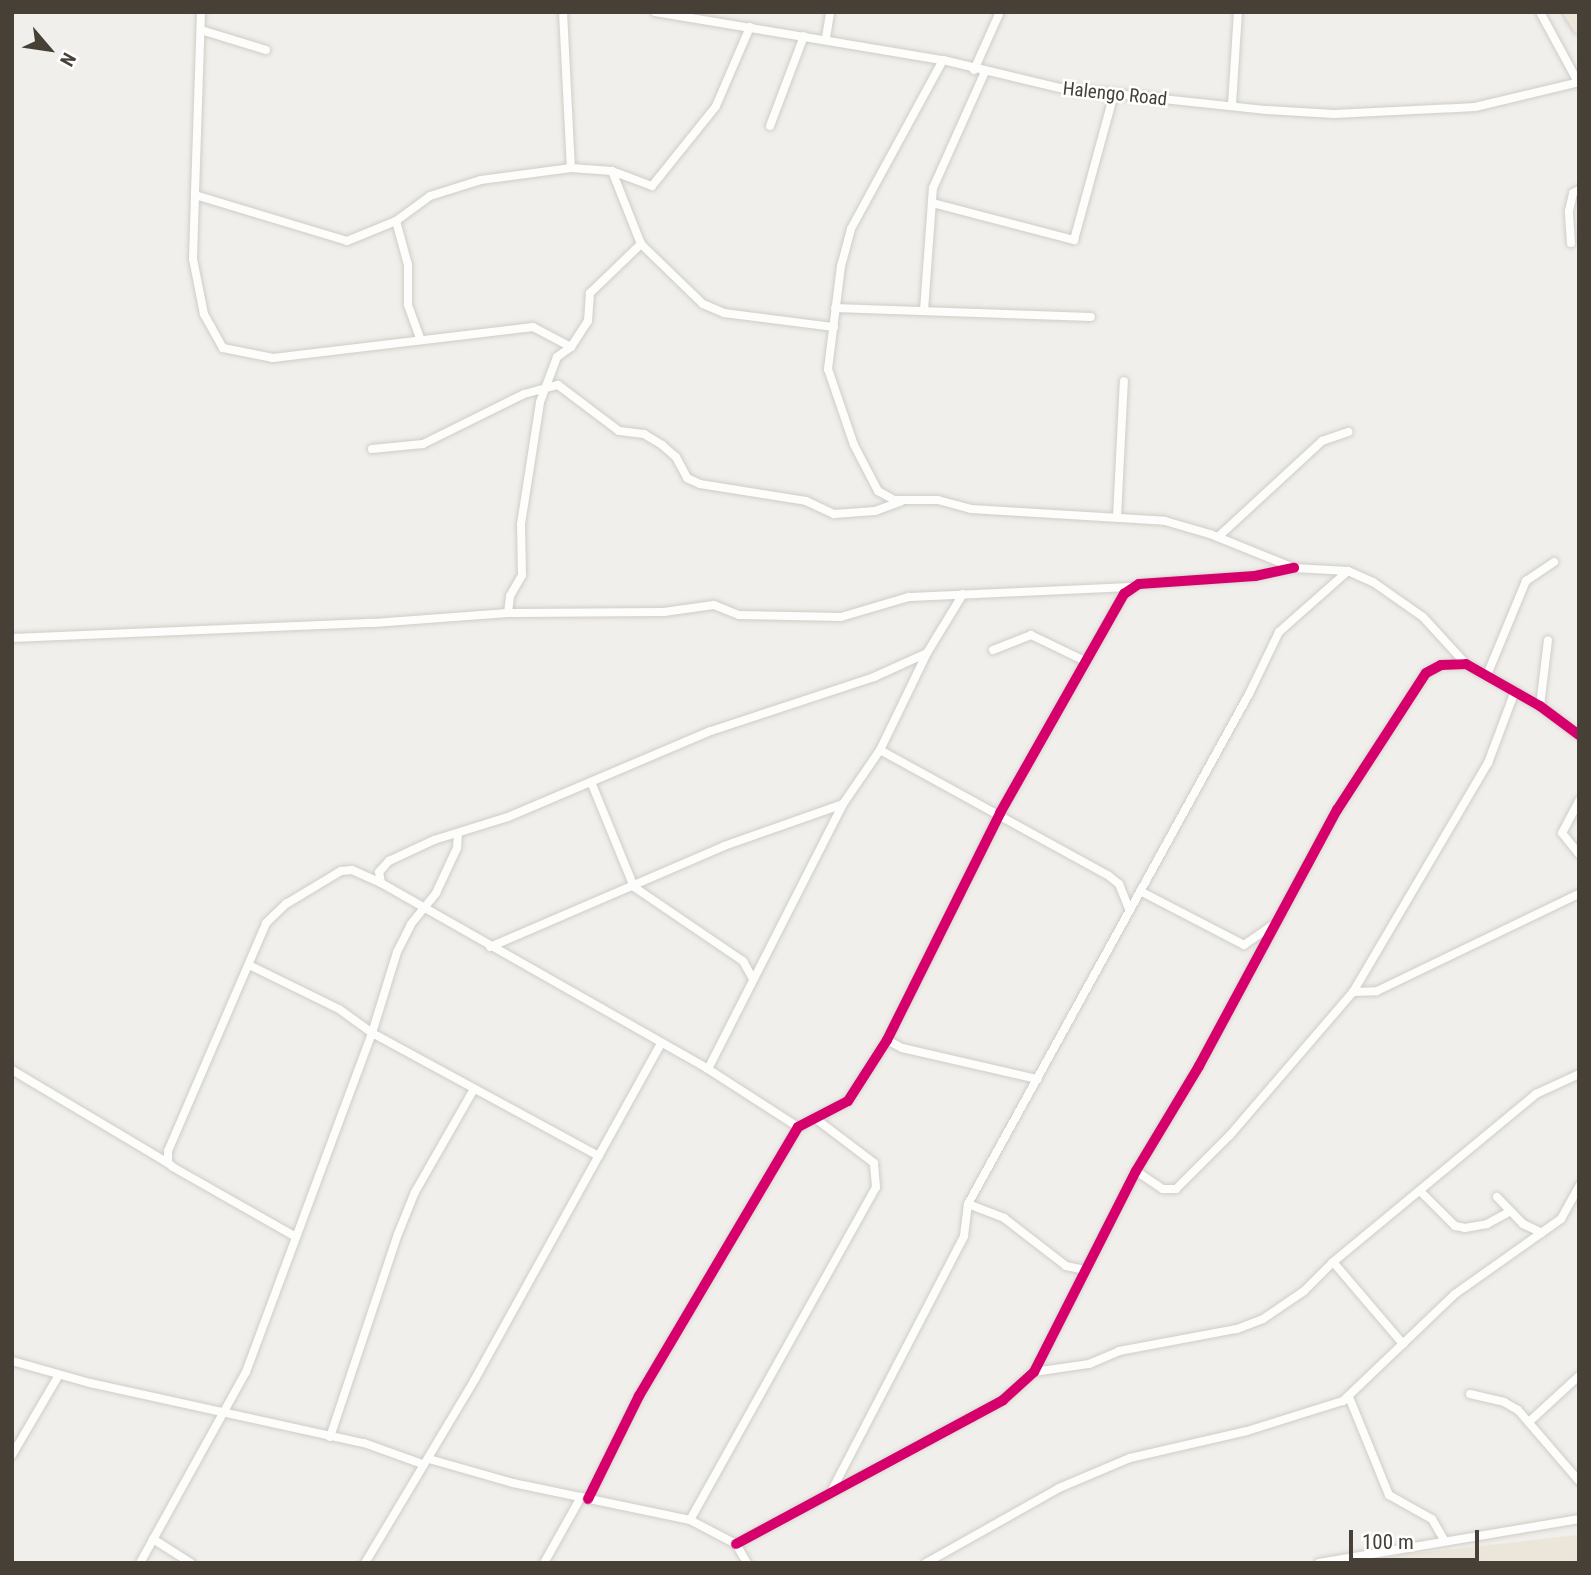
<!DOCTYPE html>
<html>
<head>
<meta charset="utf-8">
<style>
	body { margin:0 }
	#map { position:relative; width:1591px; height:1575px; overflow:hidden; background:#f1efeb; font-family:"Roboto Condensed",sans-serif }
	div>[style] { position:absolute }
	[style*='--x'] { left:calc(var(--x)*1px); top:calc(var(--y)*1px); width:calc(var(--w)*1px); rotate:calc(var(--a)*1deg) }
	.education>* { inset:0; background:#ece6da }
	.roads { filter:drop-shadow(0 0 2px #cfcdc8) drop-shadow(0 0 2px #cfcdc8) }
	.minor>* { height:8px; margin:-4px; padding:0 4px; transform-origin:4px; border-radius:4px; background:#fdfdfc }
	.highway>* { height:12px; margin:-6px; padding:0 6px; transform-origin:6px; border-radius:6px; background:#ece5da }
	.cycleway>* { height:10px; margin:-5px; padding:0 5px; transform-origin:5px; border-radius:5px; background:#d6006c }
	span { translate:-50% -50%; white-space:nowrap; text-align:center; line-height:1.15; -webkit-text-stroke:5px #fff; paint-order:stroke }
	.street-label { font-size:19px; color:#474037 }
	.frame { position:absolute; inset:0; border:14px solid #474037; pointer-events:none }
	.north { position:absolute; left:14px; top:14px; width:70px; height:70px; -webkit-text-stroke:5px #fff; paint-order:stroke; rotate:119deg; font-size:19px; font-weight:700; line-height:28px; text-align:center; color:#474037 }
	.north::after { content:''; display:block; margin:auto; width:24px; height:32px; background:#474037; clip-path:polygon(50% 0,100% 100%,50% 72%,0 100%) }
	.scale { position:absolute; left:1349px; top:1530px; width:130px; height:32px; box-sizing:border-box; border:4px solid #474037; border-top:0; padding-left:9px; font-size:21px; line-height:24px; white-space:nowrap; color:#474037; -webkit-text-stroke:5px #fff; paint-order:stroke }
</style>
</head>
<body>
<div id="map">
	<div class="education">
		<div style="clip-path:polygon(1579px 1535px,1579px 1563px,1369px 1563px,1399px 1555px)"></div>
	</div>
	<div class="roads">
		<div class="minor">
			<div style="--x:201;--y:12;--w:183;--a:91.9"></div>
			<div style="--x:195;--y:195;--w:159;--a:16.8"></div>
			<div style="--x:347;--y:241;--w:53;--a:-22.2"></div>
			<div style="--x:396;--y:221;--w:42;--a:-36.3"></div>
			<div style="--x:430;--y:196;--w:53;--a:-17.4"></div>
			<div style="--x:481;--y:180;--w:91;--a:-7.6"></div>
			<div style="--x:571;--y:168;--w:41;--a:4.2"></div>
			<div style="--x:612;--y:171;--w:43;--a:20.6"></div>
			<div style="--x:652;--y:186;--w:102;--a:-51.3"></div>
			<div style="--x:716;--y:106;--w:86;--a:-66.7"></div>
			<div style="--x:563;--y:12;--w:156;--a:87.1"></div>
			<div style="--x:655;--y:12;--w:292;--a:9.5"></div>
			<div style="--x:943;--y:60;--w:120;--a:13.5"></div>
			<div style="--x:1060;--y:88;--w:208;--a:6.1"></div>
			<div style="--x:1267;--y:110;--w:67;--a:3.4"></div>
			<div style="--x:1334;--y:114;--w:141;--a:-2.8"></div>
			<div style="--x:1475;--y:107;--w:107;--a:-13.5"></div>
			<div style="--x:1540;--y:12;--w:80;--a:61.5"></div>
			<div style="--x:201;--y:30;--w:68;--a:17.1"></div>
			<div style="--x:826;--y:38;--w:26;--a:-81"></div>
			<div style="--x:943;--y:60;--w:192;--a:118.6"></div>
			<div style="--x:851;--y:229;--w:38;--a:105"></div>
			<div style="--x:841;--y:266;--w:104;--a:97.2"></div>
			<div style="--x:828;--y:369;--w:80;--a:71.1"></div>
			<div style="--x:854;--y:445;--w:52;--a:62.4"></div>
			<div style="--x:878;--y:491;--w:18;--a:29"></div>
			<div style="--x:894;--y:500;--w:44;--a:0"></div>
			<div style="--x:938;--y:500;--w:34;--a:15"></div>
			<div style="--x:971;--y:509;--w:194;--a:3.5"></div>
			<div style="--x:1165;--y:521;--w:47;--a:16.1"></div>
			<div style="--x:1210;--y:534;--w:91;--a:22"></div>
			<div style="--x:1294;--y:568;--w:54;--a:3.2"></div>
			<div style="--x:1348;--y:571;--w:27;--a:24"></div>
			<div style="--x:1373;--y:582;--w:61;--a:35"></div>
			<div style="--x:1423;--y:617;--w:64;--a:47.5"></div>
			<div style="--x:974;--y:70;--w:64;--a:-65.9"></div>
			<div style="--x:1232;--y:104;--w:92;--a:-86.3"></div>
			<div style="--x:770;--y:126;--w:96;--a:-69.3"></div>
			<div style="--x:612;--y:171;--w:79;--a:68.3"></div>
			<div style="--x:641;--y:244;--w:86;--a:44.1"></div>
			<div style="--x:703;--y:304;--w:23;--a:23"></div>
			<div style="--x:724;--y:313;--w:111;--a:7.3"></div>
			<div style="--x:195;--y:195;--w:64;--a:91.8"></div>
			<div style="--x:193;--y:259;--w:56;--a:78.7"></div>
			<div style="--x:204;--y:314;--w:39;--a:61"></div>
			<div style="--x:223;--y:348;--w:51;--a:11.3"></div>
			<div style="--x:273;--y:358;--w:262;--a:-6.8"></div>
			<div style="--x:533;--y:327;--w:43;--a:27.8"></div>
			<div style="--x:932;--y:203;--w:147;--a:14.6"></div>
			<div style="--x:1074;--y:240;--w:148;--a:-74.7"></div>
			<div style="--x:396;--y:221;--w:46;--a:74.7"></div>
			<div style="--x:408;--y:265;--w:40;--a:90"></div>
			<div style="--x:408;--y:305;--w:37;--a:70"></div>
			<div style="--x:1571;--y:243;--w:32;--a:-94"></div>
			<div style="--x:1569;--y:211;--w:18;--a:-77"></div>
			<div style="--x:1573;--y:193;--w:7;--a:-27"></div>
			<div style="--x:835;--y:308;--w:256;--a:2"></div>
			<div style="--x:924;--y:310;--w:122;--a:-85.8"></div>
			<div style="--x:933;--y:188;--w:125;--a:-65.9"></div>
			<div style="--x:372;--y:449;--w:51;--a:-5.6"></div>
			<div style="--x:423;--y:444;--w:113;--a:-26.3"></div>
			<div style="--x:524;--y:394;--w:35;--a:-15"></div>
			<div style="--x:558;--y:385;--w:76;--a:37"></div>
			<div style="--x:619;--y:431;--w:25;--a:7"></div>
			<div style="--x:644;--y:434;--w:21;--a:31"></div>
			<div style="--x:662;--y:445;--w:18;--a:41"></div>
			<div style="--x:676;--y:457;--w:24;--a:62"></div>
			<div style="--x:687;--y:478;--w:14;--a:25"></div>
			<div style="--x:700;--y:484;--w:107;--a:9.1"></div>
			<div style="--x:806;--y:501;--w:31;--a:25"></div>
			<div style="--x:834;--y:514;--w:41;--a:-4.2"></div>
			<div style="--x:875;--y:511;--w:27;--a:-20"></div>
			<div style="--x:1117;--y:517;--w:136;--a:-87.1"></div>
			<div style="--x:1218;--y:537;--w:142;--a:-42.7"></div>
			<div style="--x:1322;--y:441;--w:28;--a:-19"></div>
			<div style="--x:508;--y:613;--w:17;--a:-83"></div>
			<div style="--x:510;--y:596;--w:24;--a:-60"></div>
			<div style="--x:522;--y:575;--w:51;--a:-91.1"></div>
			<div style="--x:521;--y:524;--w:123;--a:-81.1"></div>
			<div style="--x:540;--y:402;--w:48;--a:-69.3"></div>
			<div style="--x:557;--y:357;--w:17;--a:-36"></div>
			<div style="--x:571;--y:347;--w:31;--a:-57"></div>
			<div style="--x:588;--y:321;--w:28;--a:-86"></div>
			<div style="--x:590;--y:293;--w:71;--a:-43.9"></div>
			<div style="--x:12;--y:638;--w:362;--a:-2.4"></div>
			<div style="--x:374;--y:623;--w:134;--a:-4.3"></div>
			<div style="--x:508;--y:613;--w:156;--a:-0.4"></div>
			<div style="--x:664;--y:612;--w:50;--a:-8"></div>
			<div style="--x:714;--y:605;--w:27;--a:22"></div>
			<div style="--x:739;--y:615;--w:102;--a:1.1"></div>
			<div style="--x:841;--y:617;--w:71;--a:-16.4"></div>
			<div style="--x:909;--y:597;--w:223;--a:-2.6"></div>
			<div style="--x:993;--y:650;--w:41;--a:-21.5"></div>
			<div style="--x:1031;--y:635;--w:60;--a:25.7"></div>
			<div style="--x:1487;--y:675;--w:102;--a:-67.5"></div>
			<div style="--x:1526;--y:581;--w:34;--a:-34"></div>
			<div style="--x:1540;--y:706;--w:66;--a:-83.1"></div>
			<div style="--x:880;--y:750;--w:261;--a:28.8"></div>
			<div style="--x:1109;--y:876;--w:13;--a:39"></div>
			<div style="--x:1119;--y:884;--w:27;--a:68"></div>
			<div style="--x:591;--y:782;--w:113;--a:67.7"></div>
			<div style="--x:634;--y:887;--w:132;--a:34.2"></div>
			<div style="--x:743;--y:961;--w:21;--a:61"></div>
			<div style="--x:1579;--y:801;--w:36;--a:118"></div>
			<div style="--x:1562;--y:833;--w:27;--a:51"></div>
			<div style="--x:381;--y:883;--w:11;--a:-100"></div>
			<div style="--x:379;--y:872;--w:15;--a:-48"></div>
			<div style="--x:389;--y:861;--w:50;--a:-25"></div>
			<div style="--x:434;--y:840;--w:77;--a:-17.3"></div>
			<div style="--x:508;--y:817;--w:220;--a:-23"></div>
			<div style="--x:711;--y:731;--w:172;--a:-18.3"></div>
			<div style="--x:874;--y:677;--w:58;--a:-24.4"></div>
			<div style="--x:1140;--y:891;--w:117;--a:27.4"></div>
			<div style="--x:1244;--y:945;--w:35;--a:-35"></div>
			<div style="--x:490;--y:947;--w:255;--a:-23.3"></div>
			<div style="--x:724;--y:846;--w:126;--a:-19.4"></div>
			<div style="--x:249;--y:965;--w:100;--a:26.1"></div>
			<div style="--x:339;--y:1009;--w:41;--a:36"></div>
			<div style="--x:372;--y:1033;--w:258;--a:28.5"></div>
			<div style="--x:1353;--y:992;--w:24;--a:-2"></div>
			<div style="--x:1377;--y:991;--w:224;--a:-25.7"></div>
			<div style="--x:887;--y:1040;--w:17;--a:28"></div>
			<div style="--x:902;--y:1048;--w:139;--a:12.9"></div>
			<div style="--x:708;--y:1069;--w:297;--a:-63"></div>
			<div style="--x:843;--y:804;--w:65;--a:-55.6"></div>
			<div style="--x:880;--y:750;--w:108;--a:-64.1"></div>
			<div style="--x:927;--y:653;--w:69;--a:-58.6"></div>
			<div style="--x:12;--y:1070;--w:182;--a:30.8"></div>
			<div style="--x:1136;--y:1171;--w:32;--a:34"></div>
			<div style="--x:1163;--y:1189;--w:13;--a:0"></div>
			<div style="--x:1176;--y:1189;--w:76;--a:-45"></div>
			<div style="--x:1230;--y:1135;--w:189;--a:-49.3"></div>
			<div style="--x:1353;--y:992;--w:266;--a:-59.5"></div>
			<div style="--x:1488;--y:763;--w:77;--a:-69.4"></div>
			<div style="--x:1421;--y:1192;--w:48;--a:45"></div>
			<div style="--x:1455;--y:1226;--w:10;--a:11"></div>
			<div style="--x:1465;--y:1228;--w:22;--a:-10"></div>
			<div style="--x:1487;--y:1224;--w:25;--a:-29"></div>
			<div style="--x:1497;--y:1197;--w:37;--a:46"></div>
			<div style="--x:1523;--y:1224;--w:21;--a:25"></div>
			<div style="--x:968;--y:1204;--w:39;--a:21"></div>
			<div style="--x:1004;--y:1218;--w:78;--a:37.7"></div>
			<div style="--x:1066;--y:1266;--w:19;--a:12"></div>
			<div style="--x:296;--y:1237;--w:142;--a:-150.4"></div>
			<div style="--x:173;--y:1167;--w:6;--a:-141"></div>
			<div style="--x:168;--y:1163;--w:12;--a:-90"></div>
			<div style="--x:168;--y:1151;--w:248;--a:-66.7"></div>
			<div style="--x:266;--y:923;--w:28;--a:-44"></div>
			<div style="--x:286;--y:904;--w:64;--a:-31"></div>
			<div style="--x:341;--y:871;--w:11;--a:-5"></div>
			<div style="--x:352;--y:870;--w:32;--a:24"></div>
			<div style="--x:381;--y:883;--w:376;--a:29.6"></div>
			<div style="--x:708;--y:1069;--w:107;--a:32.8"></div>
			<div style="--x:1333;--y:1262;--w:108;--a:49.5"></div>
			<div style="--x:12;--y:1361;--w:81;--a:15.8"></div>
			<div style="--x:90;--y:1383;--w:280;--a:12.4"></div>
			<div style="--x:364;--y:1443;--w:62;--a:19.9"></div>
			<div style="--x:1034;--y:1372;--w:56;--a:-8.3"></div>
			<div style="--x:1089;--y:1364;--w:33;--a:-23"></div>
			<div style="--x:1119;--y:1351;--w:120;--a:-10.6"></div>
			<div style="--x:1237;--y:1329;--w:28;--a:-21"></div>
			<div style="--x:1263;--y:1319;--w:50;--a:-34.3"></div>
			<div style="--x:1304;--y:1291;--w:41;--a:-45"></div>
			<div style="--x:1333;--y:1262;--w:264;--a:-39.6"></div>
			<div style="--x:1536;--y:1094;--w:47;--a:-24.9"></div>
			<div style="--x:1470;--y:1394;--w:35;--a:13"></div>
			<div style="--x:1504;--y:1402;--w:16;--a:30"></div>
			<div style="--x:1518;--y:1410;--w:94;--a:49.3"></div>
			<div style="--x:1349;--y:1397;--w:106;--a:67.8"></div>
			<div style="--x:1389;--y:1495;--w:49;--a:29.2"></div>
			<div style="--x:1432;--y:1519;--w:24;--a:60"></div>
			<div style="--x:1530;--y:1421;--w:67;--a:-42.6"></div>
			<div style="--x:330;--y:1437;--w:214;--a:-71.5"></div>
			<div style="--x:398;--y:1234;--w:45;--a:-68"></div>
			<div style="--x:415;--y:1192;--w:119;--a:-60.2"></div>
			<div style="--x:12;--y:1455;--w:93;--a:-59.6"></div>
			<div style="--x:429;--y:1459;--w:87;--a:15.9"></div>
			<div style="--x:513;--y:1483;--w:181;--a:11.8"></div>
			<div style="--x:690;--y:1520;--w:52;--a:27.6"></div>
			<div style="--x:736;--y:1544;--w:22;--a:60"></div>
			<div style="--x:833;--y:1488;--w:284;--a:-62.5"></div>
			<div style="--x:964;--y:1236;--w:32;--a:-83"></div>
			<div style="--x:968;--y:1204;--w:582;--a:-61.15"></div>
			<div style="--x:1249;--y:694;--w:69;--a:-64.2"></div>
			<div style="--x:1279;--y:632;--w:92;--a:-41.5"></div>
			<div style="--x:588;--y:1499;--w:115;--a:-63.7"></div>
			<div style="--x:639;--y:1396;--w:312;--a:-59.4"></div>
			<div style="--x:798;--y:1127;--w:56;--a:-27.5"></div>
			<div style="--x:848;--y:1101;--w:72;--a:-57.4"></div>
			<div style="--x:887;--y:1040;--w:254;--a:-63.5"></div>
			<div style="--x:1000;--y:813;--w:252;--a:-60.5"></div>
			<div style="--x:1124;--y:594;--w:18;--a:-34"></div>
			<div style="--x:1139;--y:584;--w:116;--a:-3.9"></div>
			<div style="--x:1255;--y:576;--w:40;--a:-12"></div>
			<div style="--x:690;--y:1520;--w:381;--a:-60.8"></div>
			<div style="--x:876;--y:1187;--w:24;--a:-95"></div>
			<div style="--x:874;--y:1163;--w:73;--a:-142.8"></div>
			<div style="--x:153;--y:1539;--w:45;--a:32.3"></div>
			<div style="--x:736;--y:1544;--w:303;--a:-28.3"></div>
			<div style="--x:1003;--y:1400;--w:42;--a:-42.1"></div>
			<div style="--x:1034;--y:1372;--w:225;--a:-63.1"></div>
			<div style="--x:1136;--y:1171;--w:122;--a:-59"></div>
			<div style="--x:1199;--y:1066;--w:291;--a:-61.7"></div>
			<div style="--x:1337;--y:810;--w:163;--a:-57"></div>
			<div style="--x:1426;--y:673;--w:17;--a:-28"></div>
			<div style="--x:1441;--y:665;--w:25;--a:-2"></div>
			<div style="--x:1466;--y:664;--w:85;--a:29.6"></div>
			<div style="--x:1540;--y:706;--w:49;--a:36.6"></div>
			<div style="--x:140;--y:1563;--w:218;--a:-61"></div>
			<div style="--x:246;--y:1372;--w:362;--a:-69.6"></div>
			<div style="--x:372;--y:1033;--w:85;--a:-72.8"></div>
			<div style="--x:397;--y:952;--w:31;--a:-63"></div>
			<div style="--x:411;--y:924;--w:40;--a:-51"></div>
			<div style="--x:436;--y:893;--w:50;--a:-65"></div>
			<div style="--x:457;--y:848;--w:14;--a:-86"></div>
			<div style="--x:365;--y:1563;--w:214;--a:-59.1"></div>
			<div style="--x:475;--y:1379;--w:383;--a:-61"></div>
			<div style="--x:544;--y:1563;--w:76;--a:-60.7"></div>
			<div style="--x:926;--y:1563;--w:153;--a:-29.4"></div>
			<div style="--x:1059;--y:1488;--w:77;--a:-22.9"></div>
			<div style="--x:1130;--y:1458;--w:120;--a:-13"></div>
			<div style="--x:1247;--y:1431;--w:101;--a:-17.4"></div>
			<div style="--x:1343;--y:1401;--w:155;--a:-43.7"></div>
			<div style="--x:1455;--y:1294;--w:130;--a:-35.3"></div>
			<div style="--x:1561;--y:1219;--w:38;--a:-61"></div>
			<div style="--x:1319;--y:1563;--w:264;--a:-9.6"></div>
		</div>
		<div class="highway">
			<div style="--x:1569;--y:12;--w:19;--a:58"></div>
		</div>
	</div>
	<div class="cycleway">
		<div style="--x:588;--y:1499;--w:115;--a:-63.7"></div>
		<div style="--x:639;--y:1396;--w:312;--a:-59.4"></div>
		<div style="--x:798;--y:1127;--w:56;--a:-27.5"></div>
		<div style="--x:848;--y:1101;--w:72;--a:-57.4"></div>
		<div style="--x:887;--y:1040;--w:254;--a:-63.5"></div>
		<div style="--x:1000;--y:813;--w:252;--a:-60.5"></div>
		<div style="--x:1124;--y:594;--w:18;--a:-34"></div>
		<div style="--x:1139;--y:584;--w:116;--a:-3.9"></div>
		<div style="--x:1255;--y:576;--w:40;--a:-12"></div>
		<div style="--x:736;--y:1544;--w:303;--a:-28.3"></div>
		<div style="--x:1003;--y:1400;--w:42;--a:-42.1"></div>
		<div style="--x:1034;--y:1372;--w:225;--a:-63.1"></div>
		<div style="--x:1136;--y:1171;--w:122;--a:-59"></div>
		<div style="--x:1199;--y:1066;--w:291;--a:-61.7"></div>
		<div style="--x:1337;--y:810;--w:163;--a:-57"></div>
		<div style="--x:1426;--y:673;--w:17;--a:-28"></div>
		<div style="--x:1441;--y:665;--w:25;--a:-2"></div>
		<div style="--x:1466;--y:664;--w:85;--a:29.6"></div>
		<div style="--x:1540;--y:706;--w:49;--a:36.6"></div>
	</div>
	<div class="street-label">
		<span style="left:1115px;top:94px;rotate:6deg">Halengo Road</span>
	</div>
	<div class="frame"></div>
	<div class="north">N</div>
	<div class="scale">100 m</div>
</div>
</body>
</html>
